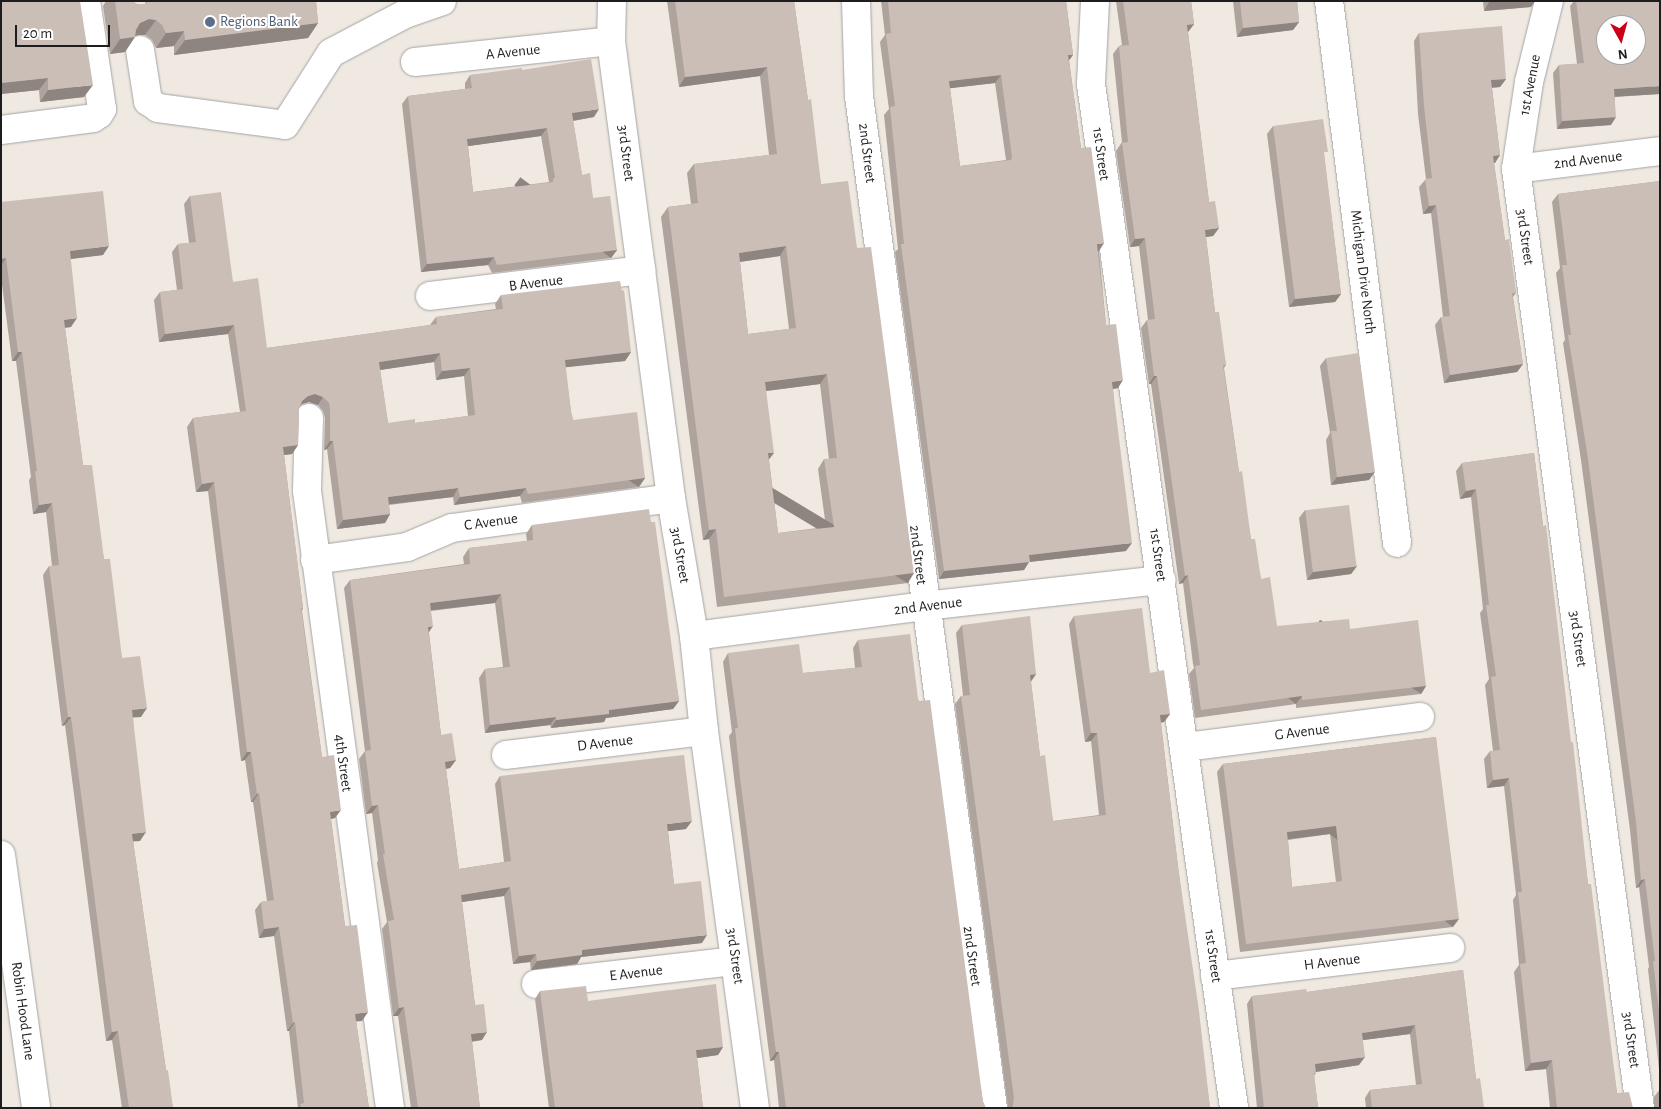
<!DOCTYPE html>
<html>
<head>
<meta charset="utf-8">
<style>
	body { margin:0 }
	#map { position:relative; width:1661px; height:1109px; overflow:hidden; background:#efe9e1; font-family:"Alegreya Sans",sans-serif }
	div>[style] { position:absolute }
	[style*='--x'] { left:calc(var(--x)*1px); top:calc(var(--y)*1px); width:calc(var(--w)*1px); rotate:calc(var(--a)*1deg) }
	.roads { filter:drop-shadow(0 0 1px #a4a4a4) drop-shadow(0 0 1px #a4a4a4) }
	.minor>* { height:28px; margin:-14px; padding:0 14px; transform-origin:14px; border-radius:14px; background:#fff }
	.wall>* { inset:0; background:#afa39d }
	.shaded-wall>* { inset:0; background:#8e8580; transform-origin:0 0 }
	.building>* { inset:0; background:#cbbeb7; transform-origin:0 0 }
	.dots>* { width:14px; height:14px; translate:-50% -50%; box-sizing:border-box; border:2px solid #fff; border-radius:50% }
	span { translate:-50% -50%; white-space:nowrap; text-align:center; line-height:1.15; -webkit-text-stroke:4px #fff; paint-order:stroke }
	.service-label { font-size:15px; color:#4e5e75 }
	.left { translate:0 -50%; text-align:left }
	.street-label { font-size:15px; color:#1d1d1d }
	.frame { position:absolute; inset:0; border:2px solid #1d1d1d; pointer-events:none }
	.north { position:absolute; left:1596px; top:15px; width:50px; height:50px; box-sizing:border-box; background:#fff; border:1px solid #a5a5a5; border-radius:50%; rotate:173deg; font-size:14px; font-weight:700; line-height:20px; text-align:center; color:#1d1d1d }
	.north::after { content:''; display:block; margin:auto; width:18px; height:22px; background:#ca0018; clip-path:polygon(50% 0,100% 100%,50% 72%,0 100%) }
	.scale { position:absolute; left:15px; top:25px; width:95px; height:22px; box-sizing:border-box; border:2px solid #1d1d1d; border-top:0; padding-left:6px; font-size:15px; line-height:18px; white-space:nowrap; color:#1d1d1d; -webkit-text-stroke:4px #fff; paint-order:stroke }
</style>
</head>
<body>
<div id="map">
	<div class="roads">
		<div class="minor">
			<div style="--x:612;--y:1;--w:40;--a:91.4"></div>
			<div style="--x:611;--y:41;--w:231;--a:82.5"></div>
			<div style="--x:641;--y:270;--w:230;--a:82.5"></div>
			<div style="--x:671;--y:498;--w:140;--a:80.5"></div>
			<div style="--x:694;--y:636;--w:96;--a:84"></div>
			<div style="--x:704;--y:731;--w:380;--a:82.3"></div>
			<div style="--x:856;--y:1;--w:95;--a:88.2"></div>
			<div style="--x:859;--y:96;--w:1021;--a:82.46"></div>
			<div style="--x:1095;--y:1;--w:83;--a:92.8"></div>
			<div style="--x:1091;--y:84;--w:1034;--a:82.05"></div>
			<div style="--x:1329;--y:1;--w:546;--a:82.85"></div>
			<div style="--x:1549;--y:1;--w:83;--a:103.9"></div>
			<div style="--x:1529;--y:82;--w:88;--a:98.5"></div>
			<div style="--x:1516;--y:169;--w:947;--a:82.48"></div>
			<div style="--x:140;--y:50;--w:52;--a:81.1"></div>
			<div style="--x:148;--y:101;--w:12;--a:35"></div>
			<div style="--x:158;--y:108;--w:128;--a:7.6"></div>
			<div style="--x:285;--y:125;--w:85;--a:-57.4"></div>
			<div style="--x:331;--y:53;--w:84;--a:-27.8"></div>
			<div style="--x:405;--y:14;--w:39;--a:-19"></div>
			<div style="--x:415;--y:62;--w:197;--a:-6.1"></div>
			<div style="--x:1;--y:130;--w:93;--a:-7.4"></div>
			<div style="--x:93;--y:118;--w:7;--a:-34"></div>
			<div style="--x:99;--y:114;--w:6;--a:-59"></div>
			<div style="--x:102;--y:109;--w:109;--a:-98.4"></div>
			<div style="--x:1516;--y:169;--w:145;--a:-7.1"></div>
			<div style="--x:430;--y:296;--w:213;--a:-7"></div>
			<div style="--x:309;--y:418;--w:73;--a:91.6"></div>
			<div style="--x:307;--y:491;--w:623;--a:82.34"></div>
			<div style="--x:315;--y:560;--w:93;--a:-8"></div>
			<div style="--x:407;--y:547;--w:49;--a:-22.9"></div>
			<div style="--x:452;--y:528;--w:221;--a:-7.8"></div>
			<div style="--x:694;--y:636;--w:233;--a:-7.4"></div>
			<div style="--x:925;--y:606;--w:238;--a:-6.3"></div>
			<div style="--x:1185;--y:747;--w:237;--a:-7.3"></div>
			<div style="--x:506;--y:755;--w:199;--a:-6.9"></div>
			<div style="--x:1;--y:855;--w:255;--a:82.1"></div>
			<div style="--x:1215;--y:976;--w:237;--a:-6.8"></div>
			<div style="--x:536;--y:984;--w:200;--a:-6.6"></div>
		</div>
	</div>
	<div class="wall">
		<div style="clip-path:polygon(1px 1px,84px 97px,40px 102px,39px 90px,1px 94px)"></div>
		<div style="clip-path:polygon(106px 1px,132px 1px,137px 4px,145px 4px,146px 1px,316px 1px,318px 23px,308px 38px,174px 55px,174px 46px,156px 48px,152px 40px,145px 35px,138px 35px,135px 36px,125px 52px,110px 54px,103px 6px)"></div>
		<div style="clip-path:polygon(evenodd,667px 1px,794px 1px,808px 100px,821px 184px,857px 248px,908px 583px,717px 607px,709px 539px,703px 540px,661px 217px,668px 207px,691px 204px,687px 173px,694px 164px,769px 155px,760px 76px,679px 87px,667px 1px,780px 256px,789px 329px,748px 334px,740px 262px,780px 256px,667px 1px,820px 384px,829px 459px,824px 459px,818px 469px,826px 527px,778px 533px,769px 460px,766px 391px,820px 384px)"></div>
		<div style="clip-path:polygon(evenodd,881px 1px,1066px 1px,1073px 55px,1069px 60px,1081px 148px,1099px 251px,1106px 325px,1118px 388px,1113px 389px,1126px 551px,1029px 562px,1024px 570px,939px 579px,895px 252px,898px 249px,884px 115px,889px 109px,880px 42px,885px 35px,881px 1px,995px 83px,1006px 160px,960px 166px,950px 88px,995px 83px)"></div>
		<div style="clip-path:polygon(1116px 1px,1191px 1px,1194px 24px,1188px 32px,1209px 202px,1219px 228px,1213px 236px,1206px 237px,1215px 312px,1226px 365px,1224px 368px,1239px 472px,1251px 539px,1261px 579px,1277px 626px,1350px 629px,1426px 686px,1421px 694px,1296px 708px,1296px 704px,1195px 718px,1189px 674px,1194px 668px,1193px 664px,1183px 583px,1179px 584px,1151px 384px,1149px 384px,1141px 328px,1147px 320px,1148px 320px,1139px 246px,1130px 247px,1116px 151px,1122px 142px,1113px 54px,1119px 46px,1122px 45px)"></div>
		<div style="clip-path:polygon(1233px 1px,1297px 1px,1299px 22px,1293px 30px,1237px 37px)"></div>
		<div style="clip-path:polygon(1483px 1px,1535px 1px,1531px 7px,1484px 11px)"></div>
		<div style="clip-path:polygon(1574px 1px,1576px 1px,1660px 94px,1615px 97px,1611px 125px,1557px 129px,1553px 73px,1559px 65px,1577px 64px,1570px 6px)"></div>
		<div style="clip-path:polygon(1419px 33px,1506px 79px,1500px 87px,1492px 88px,1500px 155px,1494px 163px,1505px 240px,1516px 293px,1513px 297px,1523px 364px,1517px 372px,1444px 383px,1435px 325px,1441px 317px,1443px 317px,1431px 213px,1423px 214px,1419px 187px,1426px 179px,1418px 114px,1414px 41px)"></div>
		<div style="clip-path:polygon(evenodd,522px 70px,594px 117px,573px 121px,582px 175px,593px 198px,617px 250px,611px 258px,492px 273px,488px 265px,421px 272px,402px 104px,408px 96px,465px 89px,465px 83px,470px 75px,522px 70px,541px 136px,549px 182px,473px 192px,468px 146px,541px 136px)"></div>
		<div style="clip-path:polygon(1273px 126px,1324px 156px,1341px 294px,1335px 302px,1289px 307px,1267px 134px)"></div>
		<div style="clip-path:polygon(1660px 181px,1660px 1078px,1648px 969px,1649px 967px,1639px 887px,1636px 888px,1630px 830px,1581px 460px,1563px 343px,1565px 340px,1556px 273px,1560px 268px,1552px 202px,1558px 194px)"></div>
		<div style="clip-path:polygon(evenodd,190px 196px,233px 282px,267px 348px,430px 325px,436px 317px,496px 309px,495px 304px,501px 295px,631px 352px,625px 361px,565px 367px,571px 412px,573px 420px,645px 478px,639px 487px,522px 503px,520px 496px,454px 505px,453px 497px,389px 505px,390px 514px,385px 523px,337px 529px,327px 449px,324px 450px,325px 418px,323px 411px,318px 405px,309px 402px,302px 404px,300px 406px,299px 409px,298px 445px,292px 454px,284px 455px,303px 608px,302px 611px,322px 757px,335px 818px,331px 819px,345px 926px,362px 1021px,356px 1021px,369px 1108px,298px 1108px,289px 1031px,287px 1031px,274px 936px,259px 938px,255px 910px,261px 902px,267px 901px,253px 802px,251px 802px,245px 760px,241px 761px,208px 491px,196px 492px,187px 427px,193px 418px,240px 412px,228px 334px,159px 342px,154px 300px,160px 292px,177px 290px,172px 252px,178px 244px,189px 243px,184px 204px,190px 196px,434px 362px,436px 380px,464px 376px,468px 416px,415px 423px,388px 423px,380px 370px,434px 362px)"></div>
		<div style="clip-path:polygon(1px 202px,103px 255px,70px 259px,71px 327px,65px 328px,83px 465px,104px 559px,122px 658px,141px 717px,133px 717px,140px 841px,133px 841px,166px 1070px,173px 1108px,122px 1108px,112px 1040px,106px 1041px,65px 725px,62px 726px,43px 575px,49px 566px,52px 566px,46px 512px,33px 514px,29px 480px,31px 477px,16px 361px,12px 361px,1px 277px)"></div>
		<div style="clip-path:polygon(1326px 358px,1369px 480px,1331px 485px,1326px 440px,1330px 433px,1320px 366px)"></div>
		<div style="clip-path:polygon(1534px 453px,1588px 884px,1617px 1093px,1633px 1108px,1550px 1108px,1546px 1069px,1525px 1071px,1514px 972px,1519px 965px,1513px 900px,1516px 895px,1504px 786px,1487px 788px,1484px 759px,1490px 751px,1493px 751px,1485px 685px,1489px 679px,1480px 613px,1483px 609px,1471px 497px,1460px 499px,1456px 471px,1462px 463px)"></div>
		<div style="clip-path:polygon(1305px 510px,1357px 566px,1351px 574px,1307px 580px,1299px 518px)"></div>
		<div style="clip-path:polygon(651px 522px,679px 701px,673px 709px,606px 718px,604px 722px,551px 728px,550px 725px,485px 733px,479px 678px,485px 669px,503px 667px,495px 603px,431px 611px,429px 633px,441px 735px,456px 760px,450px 768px,446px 769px,459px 869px,504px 862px,495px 784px,500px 776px,686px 829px,668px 831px,674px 884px,702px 943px,581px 957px,577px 964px,531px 970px,530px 962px,513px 964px,504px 896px,462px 902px,475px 1005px,482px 1040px,472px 1042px,480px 1108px,411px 1108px,398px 1016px,393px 1016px,382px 929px,387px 922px,377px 863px,378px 860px,372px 813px,366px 814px,359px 759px,365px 751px,344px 588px,350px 580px,464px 564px,463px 557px,469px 548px,527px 541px,526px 534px,532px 525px)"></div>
		<div style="clip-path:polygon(1074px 616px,1150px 673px,1170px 714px,1164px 722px,1161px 723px,1178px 867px,1210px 1108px,1008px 1108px,955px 704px,961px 696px,963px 696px,956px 633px,962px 625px,1036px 674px,1031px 682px,1040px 756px,1053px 821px,1099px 815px,1091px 741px,1085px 742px,1069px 624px)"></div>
		<div style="clip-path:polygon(858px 640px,918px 699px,983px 1102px,986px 1108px,779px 1108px,774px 1060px,770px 1061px,735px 786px,729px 736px,732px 732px,723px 662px,728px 653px,803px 673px,855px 668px,853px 648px)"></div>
		<div style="clip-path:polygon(evenodd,1436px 737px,1453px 927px,1240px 952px,1217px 772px,1223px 764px,1436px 737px,1330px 834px,1336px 882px,1292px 887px,1288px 840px,1330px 834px)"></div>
		<div style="clip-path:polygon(1463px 970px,1476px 1079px,1484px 1108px,1366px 1108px,1365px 1098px,1370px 1090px,1416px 1085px,1410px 1034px,1363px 1040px,1359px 1065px,1316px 1072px,1316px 1073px,1314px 1076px,1318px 1108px,1257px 1108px,1247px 1004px,1252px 996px,1307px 992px)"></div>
		<div style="clip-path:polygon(540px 991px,588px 1001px,723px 1047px,718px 1055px,697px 1058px,703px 1108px,549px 1108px,535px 999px)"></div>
		<div style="clip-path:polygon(1660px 1089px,1660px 1108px,1654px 1108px,1654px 1097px)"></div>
	</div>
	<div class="shaded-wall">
		<div style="clip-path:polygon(1504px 1px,1535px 1px,1531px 7px,1484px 11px,1489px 2px)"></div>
		<div style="clip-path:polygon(149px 19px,156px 20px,145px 35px,138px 35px,132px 37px,135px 37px,125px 52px,110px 54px,120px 39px,140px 23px)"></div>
		<div style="clip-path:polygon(1299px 22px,1293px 30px,1237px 37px,1243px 28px)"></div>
		<div style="clip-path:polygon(318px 23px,308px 38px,174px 55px,185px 40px)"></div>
		<div style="clip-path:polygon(1194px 24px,1188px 32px,1181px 33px,1187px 25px)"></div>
		<div style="clip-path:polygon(184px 31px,174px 46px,156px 48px,166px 33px)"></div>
		<div style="clip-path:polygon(1068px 55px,1073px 55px,1067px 63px)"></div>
		<div style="clip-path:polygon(767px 67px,760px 76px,679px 87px,685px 77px)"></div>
		<div style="clip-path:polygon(1001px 75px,995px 83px,944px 89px,949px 81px)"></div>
		<div style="clip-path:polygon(48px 78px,39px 90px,1px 94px,1px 83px)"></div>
		<div style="clip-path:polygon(1506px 79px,1500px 87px,1486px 88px,1491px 80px)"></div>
		<div style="clip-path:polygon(93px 85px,84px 97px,40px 102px,48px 90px)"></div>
		<div style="clip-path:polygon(1660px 86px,1660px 94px,1609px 97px,1614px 89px)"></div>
		<div style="clip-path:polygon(599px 109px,594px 117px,566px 122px,572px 113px)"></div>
		<div style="clip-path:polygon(1616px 117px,1611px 125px,1557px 129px,1562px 121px)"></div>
		<div style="clip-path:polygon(547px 128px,541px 136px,462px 147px,467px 139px)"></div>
		<div style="clip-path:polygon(1500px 155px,1495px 163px,1488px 164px,1493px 156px)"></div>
		<div style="clip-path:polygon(1436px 205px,1431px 213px,1423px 214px,1429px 206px)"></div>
		<div style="clip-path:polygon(1219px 228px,1213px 236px,1199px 238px,1205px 230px)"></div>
		<div style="clip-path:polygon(1145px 238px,1139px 246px,1130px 247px,1135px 239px)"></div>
		<div style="clip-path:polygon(1104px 243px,1099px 251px,1092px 252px,1097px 244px)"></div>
		<div style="clip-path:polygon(109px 246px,103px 255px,63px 260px,70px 251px)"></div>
		<div style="clip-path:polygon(786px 246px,780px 256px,732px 263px,739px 253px)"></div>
		<div style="left:617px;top:250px;width:10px;height:121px;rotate:127deg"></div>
		<div style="clip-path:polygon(494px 257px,488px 265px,421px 272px,427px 264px)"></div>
		<div style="clip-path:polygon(6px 258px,1px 265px,1px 259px)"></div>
		<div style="clip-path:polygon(1341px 294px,1335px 302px,1289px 307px,1295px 299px)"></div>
		<div style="clip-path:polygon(77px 318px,71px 327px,58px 328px,64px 320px)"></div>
		<div style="clip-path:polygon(234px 325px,228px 334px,159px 342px,165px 334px)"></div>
		<div style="clip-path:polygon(18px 352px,22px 352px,16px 361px,12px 361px)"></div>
		<div style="clip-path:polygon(631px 352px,625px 361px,559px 368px,565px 360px)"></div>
		<div style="clip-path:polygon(440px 353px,434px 362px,373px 371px,379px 362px)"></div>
		<div style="clip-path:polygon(1523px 364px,1517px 372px,1444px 383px,1450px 375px)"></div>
		<div style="clip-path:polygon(470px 368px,464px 376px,436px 380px,442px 371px)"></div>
		<div style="clip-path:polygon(827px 374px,820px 384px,758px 392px,765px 382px)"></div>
		<div style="clip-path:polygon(1154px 376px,1157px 376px,1151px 384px,1149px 384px)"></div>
		<div style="clip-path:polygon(1123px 380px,1118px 388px,1107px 390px,1112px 382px)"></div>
		<div style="clip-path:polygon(315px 394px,323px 397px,318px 405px,309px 402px,302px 404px,296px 409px,302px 401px,308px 396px)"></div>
		<div style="clip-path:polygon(330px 441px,333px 441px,327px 449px,324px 450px)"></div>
		<div style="clip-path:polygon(298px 445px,292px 454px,277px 456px,283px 447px)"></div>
		<div style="clip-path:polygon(768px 453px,774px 453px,767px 462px)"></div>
		<div style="clip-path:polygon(1375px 472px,1369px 480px,1331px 485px,1337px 477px)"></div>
		<div style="left:645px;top:478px;width:11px;height:118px;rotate:124deg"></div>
		<div style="clip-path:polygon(214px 482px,208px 491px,196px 492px,202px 484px)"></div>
		<div style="clip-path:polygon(458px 488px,453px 497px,382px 505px,388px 497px)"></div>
		<div style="clip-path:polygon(526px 488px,520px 496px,454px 505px,460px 497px)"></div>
		<div style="clip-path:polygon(1476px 489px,1471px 497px,1460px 499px,1466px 491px)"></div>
		<div style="clip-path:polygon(52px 503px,46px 512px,33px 514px,39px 505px)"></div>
		<div style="clip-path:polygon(390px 514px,385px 523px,337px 529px,343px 520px)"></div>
		<div style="clip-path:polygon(716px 529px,709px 539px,703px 540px,709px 530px)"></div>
		<div style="clip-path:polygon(1132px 543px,1126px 551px,1029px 562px,1024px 570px,939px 579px,944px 571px,1029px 555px)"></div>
		<div style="clip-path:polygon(1357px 566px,1351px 574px,1307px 580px,1313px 572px)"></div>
		<div style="left:914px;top:573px;width:12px;height:192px;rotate:121deg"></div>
		<div style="clip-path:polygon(1188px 575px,1183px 583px,1179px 584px,1185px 576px)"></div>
		<div style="clip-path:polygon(501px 594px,495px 603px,424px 611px,430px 603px)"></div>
		<div style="clip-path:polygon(433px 626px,427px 635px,428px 627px)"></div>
		<div style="clip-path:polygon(1036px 674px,1030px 682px,1030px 675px)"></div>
		<div style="left:1426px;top:686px;width:9px;height:125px;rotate:122deg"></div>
		<div style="left:1302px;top:696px;width:10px;height:102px;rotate:127deg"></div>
		<div style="clip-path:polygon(679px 701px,673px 709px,606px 718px,604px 722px,551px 728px,556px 720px,609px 710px)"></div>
		<div style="clip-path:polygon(147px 708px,141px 717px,126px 718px,132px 710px)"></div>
		<div style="clip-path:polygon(1170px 714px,1164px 722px,1155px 723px,1160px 715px)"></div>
		<div style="clip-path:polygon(68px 717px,71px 717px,65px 725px,62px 726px)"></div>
		<div style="clip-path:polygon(556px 717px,550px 725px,485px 733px,490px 725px)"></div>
		<div style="clip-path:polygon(1091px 733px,1097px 733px,1091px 741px,1085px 742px)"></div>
		<div style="clip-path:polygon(247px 752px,251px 752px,245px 760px,241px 761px)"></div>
		<div style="clip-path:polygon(456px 760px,450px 768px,439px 770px,445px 762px)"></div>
		<div style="clip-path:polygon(1509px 778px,1504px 786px,1487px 788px,1493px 780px)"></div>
		<div style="clip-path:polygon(259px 793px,253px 802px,251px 802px,257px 794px)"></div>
		<div style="clip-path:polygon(378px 805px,372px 813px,366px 814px,372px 806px)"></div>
		<div style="clip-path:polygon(341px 810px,335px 818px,325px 820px,330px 812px)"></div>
		<div style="clip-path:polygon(692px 821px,686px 829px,661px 832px,667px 824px)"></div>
		<div style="clip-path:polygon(1336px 826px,1330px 834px,1281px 840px,1287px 832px)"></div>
		<div style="clip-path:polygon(146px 832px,140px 841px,126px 842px,132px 834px)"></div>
		<div style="clip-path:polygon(1645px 879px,1639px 887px,1636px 888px,1641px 880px)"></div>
		<div style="clip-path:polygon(510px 887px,504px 896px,455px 903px,461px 895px)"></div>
		<div style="left:1459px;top:919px;width:10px;height:214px;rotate:127deg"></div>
		<div style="clip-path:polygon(279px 927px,274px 936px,259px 938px,264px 929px)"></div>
		<div style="clip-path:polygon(707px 935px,702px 943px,581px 957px,577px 964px,531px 970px,537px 961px,582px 950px)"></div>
		<div style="clip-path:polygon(536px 954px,530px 962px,513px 964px,519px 956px)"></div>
		<div style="clip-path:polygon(404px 1007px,398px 1016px,393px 1016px,399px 1008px)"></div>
		<div style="clip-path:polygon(368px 1012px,362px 1021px,350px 1022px,355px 1014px)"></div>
		<div style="clip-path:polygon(295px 1022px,289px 1031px,287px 1031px,293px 1023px)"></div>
		<div style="clip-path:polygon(1415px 1025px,1410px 1034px,1356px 1041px,1362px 1033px)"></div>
		<div style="clip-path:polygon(118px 1031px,112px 1040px,106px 1041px,112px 1032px)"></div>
		<div style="clip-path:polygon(487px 1032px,482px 1040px,465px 1042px,471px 1034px)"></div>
		<div style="clip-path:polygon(723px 1047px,718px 1055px,691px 1059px,696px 1050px)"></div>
		<div style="clip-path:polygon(776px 1052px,779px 1052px,774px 1060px,770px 1061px)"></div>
		<div style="clip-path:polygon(1365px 1057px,1359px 1065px,1309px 1073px,1315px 1064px)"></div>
		<div style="clip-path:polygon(1552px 1060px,1546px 1069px,1525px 1071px,1531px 1063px)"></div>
	</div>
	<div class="building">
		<div style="clip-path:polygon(1px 1px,80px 1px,93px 85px,48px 90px,48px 78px,1px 83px)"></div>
		<div style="clip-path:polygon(115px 1px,132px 1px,137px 4px,145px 4px,149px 1px,316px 1px,318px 23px,185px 40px,184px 31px,166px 33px,162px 25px,156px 20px,149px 19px,140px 23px,136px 30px,135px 37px,120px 39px)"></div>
		<div style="clip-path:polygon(evenodd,675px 1px,794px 1px,808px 100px,811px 99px,821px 184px,848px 181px,857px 248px,871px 247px,914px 573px,724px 597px,716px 529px,709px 530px,668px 207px,698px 203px,694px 164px,777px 154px,767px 67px,685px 77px,675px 1px,786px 246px,796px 328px,748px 334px,739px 253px,786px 246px,675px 1px,827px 374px,837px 458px,824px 459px,834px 527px,778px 533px,768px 453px,774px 453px,765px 382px,827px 374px)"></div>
		<div style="clip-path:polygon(evenodd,888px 1px,1066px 1px,1073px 55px,1068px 55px,1081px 148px,1091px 147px,1104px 243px,1097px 244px,1106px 325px,1116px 324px,1123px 380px,1112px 382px,1132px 543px,1029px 555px,1030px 562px,944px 571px,901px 244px,904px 244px,890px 107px,895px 106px,886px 34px,891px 33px,888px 1px,1001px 75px,1012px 157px,1011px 160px,960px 166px,949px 81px,1001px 75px)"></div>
		<div style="clip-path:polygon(1123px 1px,1191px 1px,1194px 24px,1187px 25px,1209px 202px,1215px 201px,1219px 228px,1205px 230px,1215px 312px,1219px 312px,1226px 365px,1223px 365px,1239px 472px,1242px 471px,1251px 539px,1255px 539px,1261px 579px,1270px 577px,1277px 626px,1349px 619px,1350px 629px,1418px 620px,1426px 686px,1302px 700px,1302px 696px,1201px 710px,1195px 666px,1200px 665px,1199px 656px,1188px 575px,1185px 576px,1157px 376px,1154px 376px,1147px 320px,1155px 319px,1145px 238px,1135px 239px,1122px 143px,1128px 142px,1119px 46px,1129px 45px)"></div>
		<div style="clip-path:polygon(1240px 1px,1297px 1px,1299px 22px,1243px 28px)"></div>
		<div style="clip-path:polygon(1489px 1px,1504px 1px,1489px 2px)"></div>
		<div style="clip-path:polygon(evenodd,1576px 1px,1660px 1px,1660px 86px,1614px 89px,1616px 117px,1562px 121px,1559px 65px,1584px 63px,1576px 1px,1606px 25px,1636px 25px,1636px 55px,1606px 55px,1606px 25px)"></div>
		<div style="clip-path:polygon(1502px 26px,1506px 79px,1491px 80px,1500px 155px,1493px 156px,1505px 240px,1509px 239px,1516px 293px,1512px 293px,1523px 364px,1450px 375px,1441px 317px,1450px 316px,1436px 205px,1429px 206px,1425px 179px,1432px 178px,1424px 106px,1419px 33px)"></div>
		<div style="clip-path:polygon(evenodd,591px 59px,599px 109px,572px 113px,582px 175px,590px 173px,593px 198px,610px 196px,617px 250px,497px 265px,494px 257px,427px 264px,408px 96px,472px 88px,470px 75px,522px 68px,522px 70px,591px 59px,547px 128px,555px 178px,553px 179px,553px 182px,473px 192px,467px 139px,547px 128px)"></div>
		<div style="clip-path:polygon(1323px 119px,1328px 152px,1324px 152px,1341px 294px,1295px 299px,1273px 126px)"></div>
		<div style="clip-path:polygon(1660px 181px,1660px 1019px,1653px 961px,1655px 961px,1645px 879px,1641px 880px,1636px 822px,1587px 452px,1568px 335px,1571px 335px,1562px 265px,1567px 265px,1558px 194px)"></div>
		<div style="clip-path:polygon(103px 191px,109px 246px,70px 251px,77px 318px,64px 320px,83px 465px,92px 465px,104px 559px,110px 559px,122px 658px,140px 656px,147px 708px,132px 710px,146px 832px,132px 834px,166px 1070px,168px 1070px,173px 1108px,129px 1108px,118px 1031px,112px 1032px,71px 717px,68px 717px,49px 566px,59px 565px,52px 503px,39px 505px,35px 471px,37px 471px,22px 352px,18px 352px,6px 258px,1px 259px,1px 202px)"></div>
		<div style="clip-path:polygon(evenodd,221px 192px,233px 282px,258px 278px,267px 348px,437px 324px,436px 317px,503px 309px,501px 295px,620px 281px,622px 291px,624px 290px,631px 352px,565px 360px,571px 412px,573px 420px,637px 412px,645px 478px,528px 494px,526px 488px,460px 497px,458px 488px,388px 497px,390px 514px,343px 520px,333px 441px,330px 441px,330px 410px,329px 403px,323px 397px,315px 394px,308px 396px,302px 401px,299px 409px,298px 445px,283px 447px,303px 608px,301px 608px,322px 757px,334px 755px,341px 810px,330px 812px,345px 926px,357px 925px,368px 1012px,355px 1014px,369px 1108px,301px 1108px,300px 1104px,304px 1103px,295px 1022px,293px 1023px,279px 927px,264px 929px,261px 902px,274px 900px,259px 793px,257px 794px,251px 752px,247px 752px,214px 482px,202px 484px,193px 418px,246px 411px,234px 325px,165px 334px,160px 292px,183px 289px,178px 244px,196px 242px,190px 196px,221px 192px,440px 353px,442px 371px,470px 368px,475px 415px,415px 423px,415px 419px,388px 423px,379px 362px,440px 353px)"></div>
		<div style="clip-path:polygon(1359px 353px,1375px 472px,1337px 477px,1331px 431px,1337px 431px,1326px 358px)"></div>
		<div style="clip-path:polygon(1534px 453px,1543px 526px,1546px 525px,1571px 742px,1573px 742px,1588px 884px,1591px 884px,1617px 1093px,1629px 1092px,1633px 1108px,1557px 1108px,1552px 1060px,1531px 1063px,1520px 964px,1526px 963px,1518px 892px,1522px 892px,1509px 778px,1493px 780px,1490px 751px,1500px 750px,1491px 677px,1496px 676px,1486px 605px,1489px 605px,1476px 489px,1466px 491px,1462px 463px)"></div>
		<div style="left:1349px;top:505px;width:62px;height:44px;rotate:83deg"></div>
		<div style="clip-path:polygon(649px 509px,651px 522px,655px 522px,679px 701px,609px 710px,609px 714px,556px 720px,556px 717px,490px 725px,485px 669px,510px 667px,501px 594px,430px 603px,433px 626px,428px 627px,441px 735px,452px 733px,456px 760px,445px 762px,459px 869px,511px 861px,500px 776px,684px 755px,692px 821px,667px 824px,674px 884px,701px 881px,707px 935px,582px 950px,582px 955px,537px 961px,536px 954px,519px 956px,510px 887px,461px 895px,475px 1005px,484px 1004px,487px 1032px,471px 1034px,480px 1108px,418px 1108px,404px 1007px,399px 1008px,388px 921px,394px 920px,383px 854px,385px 854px,378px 805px,372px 806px,365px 751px,371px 750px,350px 580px,470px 564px,469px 548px,533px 540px,532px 525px)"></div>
		<div style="clip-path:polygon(1142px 608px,1150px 673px,1164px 670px,1170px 714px,1160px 715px,1178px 867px,1199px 1011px,1210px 1108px,1012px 1108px,1013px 1105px,1014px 1098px,961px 696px,970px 695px,962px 625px,1030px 616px,1036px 674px,1030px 675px,1040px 756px,1045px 755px,1053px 821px,1106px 815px,1097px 733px,1091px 733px,1074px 616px)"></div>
		<div style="clip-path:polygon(910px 634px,918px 699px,919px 701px,930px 700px,983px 1102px,986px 1108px,786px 1108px,779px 1052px,776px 1052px,740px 778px,735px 728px,738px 728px,728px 653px,799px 644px,803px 673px,862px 667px,858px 640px)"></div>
		<div style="clip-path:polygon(evenodd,1436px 737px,1459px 919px,1246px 944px,1223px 764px,1436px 737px,1336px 826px,1342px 881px,1292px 887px,1287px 832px,1336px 826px)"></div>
		<div style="clip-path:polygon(1463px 970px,1476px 1079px,1480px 1078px,1484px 1108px,1372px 1108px,1370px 1090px,1422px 1084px,1415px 1025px,1362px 1033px,1365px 1057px,1315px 1064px,1316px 1073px,1314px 1073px,1318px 1108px,1264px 1108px,1252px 996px,1306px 989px,1307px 992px)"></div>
		<div style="clip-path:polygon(716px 984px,723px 1047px,696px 1050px,703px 1108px,555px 1108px,540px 991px,586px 986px,588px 1001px)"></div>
	</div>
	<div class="dots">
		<div style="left:210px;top:22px;background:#5c6f8a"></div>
	</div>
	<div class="service-label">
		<span class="left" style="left:220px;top:22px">Regions Bank</span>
	</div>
	<div class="street-label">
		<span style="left:513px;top:52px;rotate:-6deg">A Avenue</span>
		<span style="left:1530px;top:85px;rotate:-79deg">1st Avenue</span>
		<span style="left:626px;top:153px;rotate:83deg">3rd Street</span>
		<span style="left:867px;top:153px;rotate:83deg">2nd Street</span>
		<span style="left:1101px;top:154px;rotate:82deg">1st Street</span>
		<span style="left:1588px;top:160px;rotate:-7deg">2nd Avenue</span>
		<span style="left:1525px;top:237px;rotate:82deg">3rd Street</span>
		<span style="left:1363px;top:272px;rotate:83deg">Michigan Drive North</span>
		<span style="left:536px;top:283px;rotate:-7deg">B Avenue</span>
		<span style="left:491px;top:522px;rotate:-8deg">C Avenue</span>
		<span style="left:680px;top:555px;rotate:80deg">3rd Street</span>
		<span style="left:918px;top:555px;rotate:83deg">2nd Street</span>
		<span style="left:1158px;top:555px;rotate:82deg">1st Street</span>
		<span style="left:928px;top:606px;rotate:-7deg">2nd Avenue</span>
		<span style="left:1578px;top:639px;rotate:82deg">3rd Street</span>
		<span style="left:1302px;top:732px;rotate:-7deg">G Avenue</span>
		<span style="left:605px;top:743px;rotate:-7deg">D Avenue</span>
		<span style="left:343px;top:763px;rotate:82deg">4th Street</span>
		<span style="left:735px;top:956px;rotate:82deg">3rd Street</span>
		<span style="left:972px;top:956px;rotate:82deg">2nd Street</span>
		<span style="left:1213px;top:956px;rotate:82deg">1st Street</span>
		<span style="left:1332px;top:962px;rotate:-7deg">H Avenue</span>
		<span style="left:636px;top:973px;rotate:-7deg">E Avenue</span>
		<span style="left:23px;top:1011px;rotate:82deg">Robin Hood Lane</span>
		<span style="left:1631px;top:1040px;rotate:82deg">3rd Street</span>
	</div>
	<div class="frame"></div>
	<div class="north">N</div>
	<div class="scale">20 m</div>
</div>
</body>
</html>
